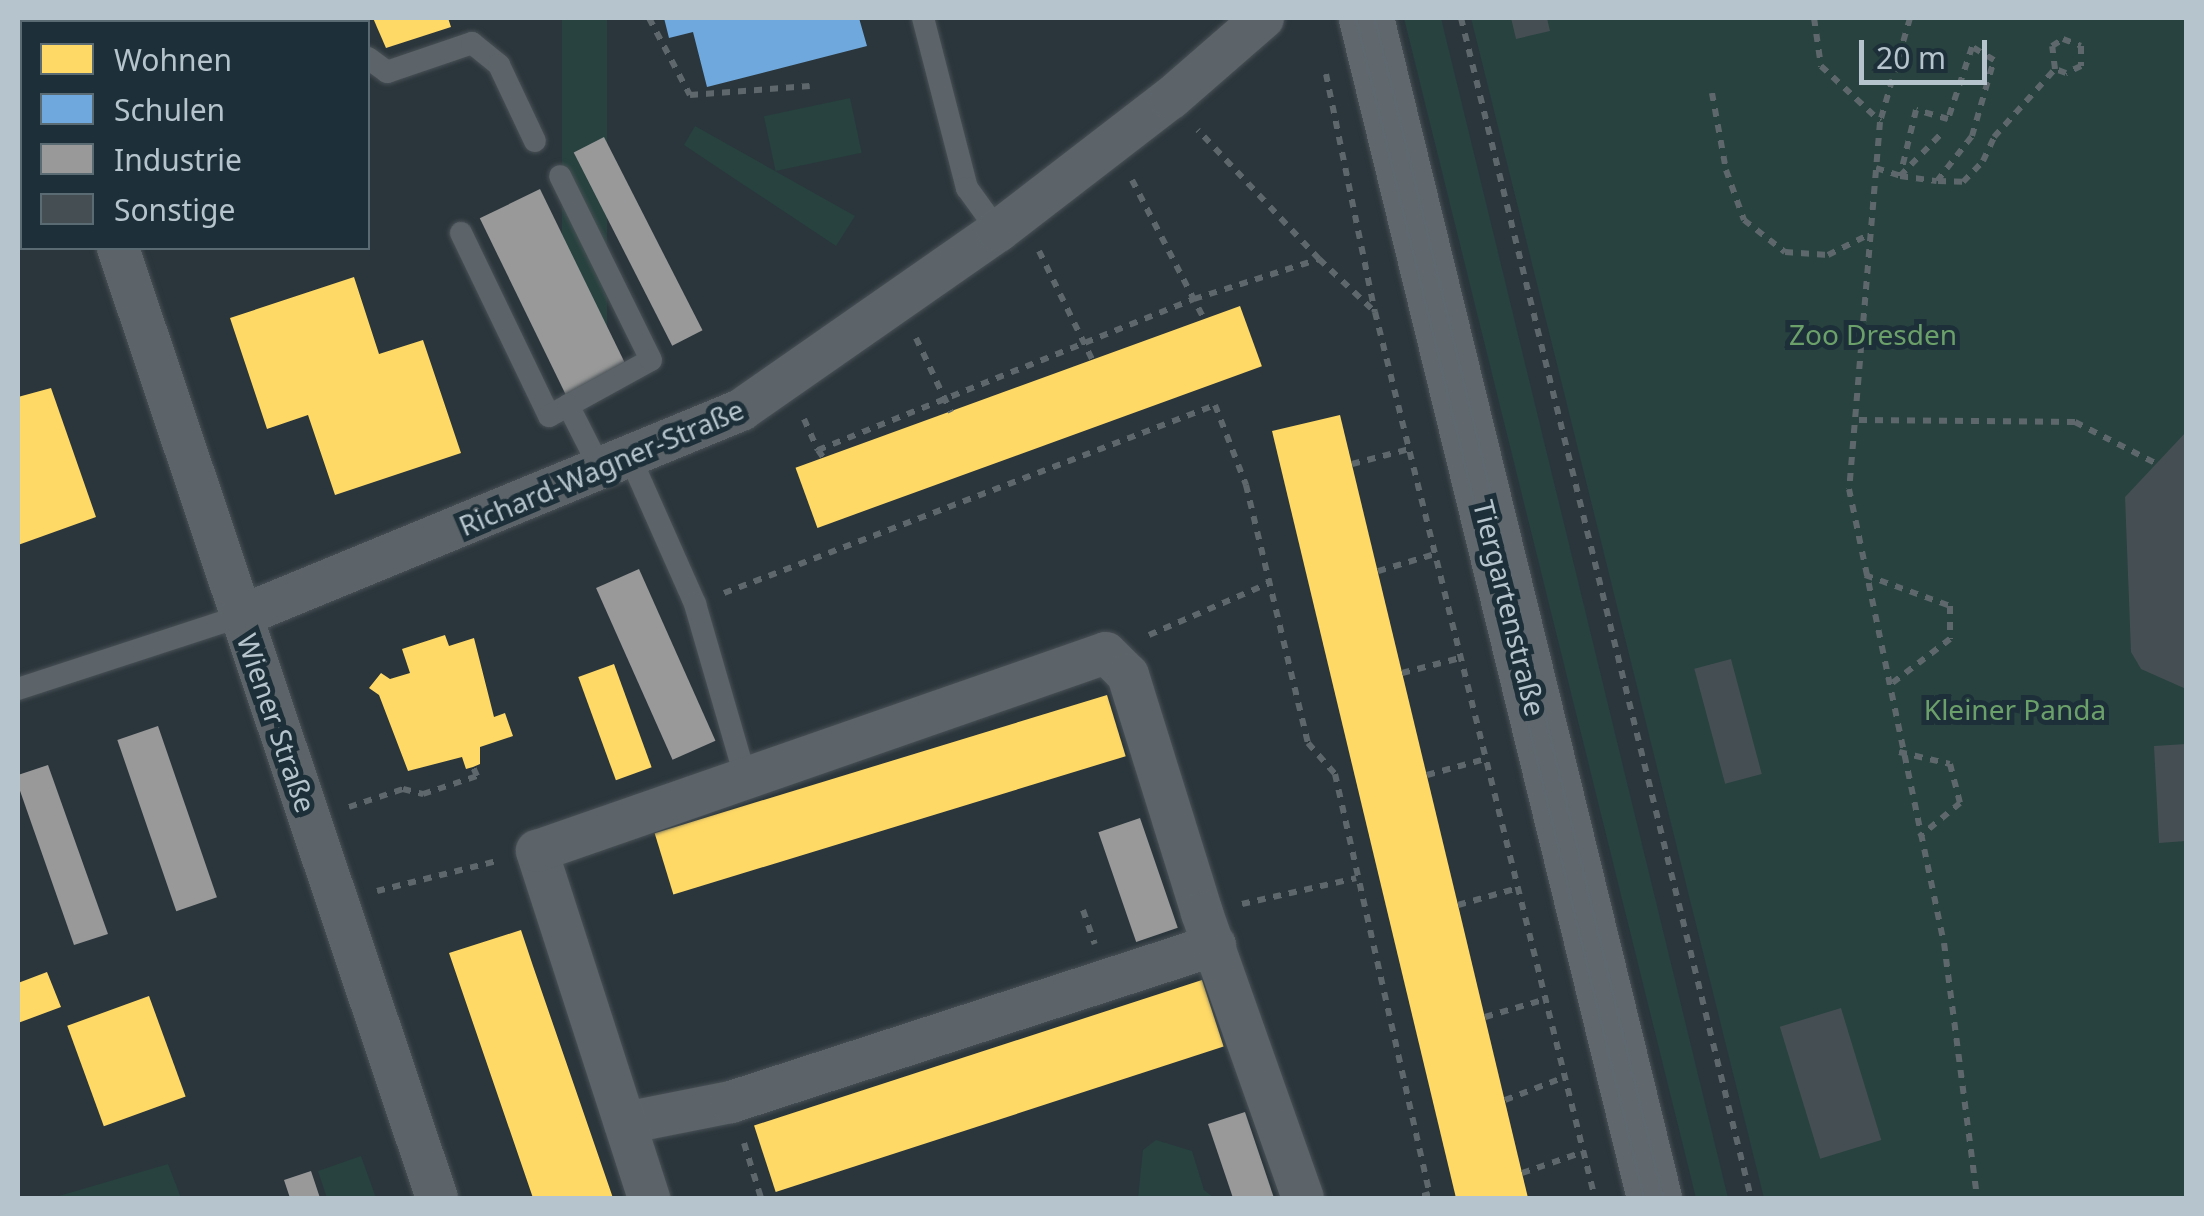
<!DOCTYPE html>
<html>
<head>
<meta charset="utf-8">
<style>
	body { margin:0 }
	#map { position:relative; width:2204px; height:1216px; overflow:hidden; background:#2b363c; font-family:"Noto Sans",sans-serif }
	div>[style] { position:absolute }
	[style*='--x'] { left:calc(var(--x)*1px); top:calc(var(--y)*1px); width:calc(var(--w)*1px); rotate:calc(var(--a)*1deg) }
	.green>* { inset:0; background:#27423f; transform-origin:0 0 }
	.homes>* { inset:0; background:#ffd966; transform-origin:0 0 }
	.schools>* { inset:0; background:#6fa8dc }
	.industry>* { inset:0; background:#999; transform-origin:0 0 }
	.building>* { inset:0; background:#454e53; transform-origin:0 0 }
	.path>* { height:6px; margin-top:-3px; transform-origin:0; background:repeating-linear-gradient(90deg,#5e686c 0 8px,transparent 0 16px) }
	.roads { filter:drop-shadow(0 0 2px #495156) drop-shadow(0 0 2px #495156) }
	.service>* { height:22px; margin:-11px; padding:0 11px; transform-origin:11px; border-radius:11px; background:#5c6469 }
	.minor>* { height:42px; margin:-21px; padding:0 21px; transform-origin:21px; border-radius:21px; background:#5c6469 }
	.secondary>* { height:55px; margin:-27.5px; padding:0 27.5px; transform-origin:27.5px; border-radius:27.5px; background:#60686e }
	.tram>* { height:2.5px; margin:-1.25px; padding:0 1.25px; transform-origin:1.25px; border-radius:1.25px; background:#5f686e }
	span { translate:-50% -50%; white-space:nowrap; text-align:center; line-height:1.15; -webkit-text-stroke:10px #1d2f38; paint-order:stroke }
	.park-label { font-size:28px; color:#6ca06a }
	.street-label { font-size:28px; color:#b5c4cd }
	.frame { position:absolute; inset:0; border:20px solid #b5c4cd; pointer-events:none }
	.legend { position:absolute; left:20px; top:20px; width:350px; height:230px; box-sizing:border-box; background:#1d2f38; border:2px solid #5a6b74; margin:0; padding:12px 18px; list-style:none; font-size:30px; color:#b5c4cd }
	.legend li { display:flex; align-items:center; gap:20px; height:50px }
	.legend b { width:50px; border:2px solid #5a6b74 }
	.scale { position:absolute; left:1859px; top:40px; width:128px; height:45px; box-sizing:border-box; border:5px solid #b5c4cd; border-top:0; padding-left:12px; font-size:30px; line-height:35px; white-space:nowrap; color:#b5c4cd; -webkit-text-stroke:8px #1d2f38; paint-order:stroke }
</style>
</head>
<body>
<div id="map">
	<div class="green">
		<div style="left:562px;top:18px;width:45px;height:346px"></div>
		<div style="clip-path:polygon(1404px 18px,1441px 18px,1728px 1198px,1696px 1198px)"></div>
		<div style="clip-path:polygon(1471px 18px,2186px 18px,2186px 1198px,1764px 1198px)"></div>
		<div style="left:850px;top:98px;width:56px;height:88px;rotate:78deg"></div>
		<div style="clip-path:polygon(695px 126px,855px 216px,836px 246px,684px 145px)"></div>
		<div style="clip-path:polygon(1156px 1140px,1192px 1151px,1204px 1190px,1214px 1198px,1138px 1198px,1143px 1150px)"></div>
		<div style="clip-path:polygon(361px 1156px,376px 1198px,327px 1198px,318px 1171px)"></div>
		<div style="clip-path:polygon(168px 1164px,181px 1198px,52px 1198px)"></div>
	</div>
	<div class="homes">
		<div style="clip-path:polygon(373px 18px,448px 18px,451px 27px,386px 48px)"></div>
		<div style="clip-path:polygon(354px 277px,379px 354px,423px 340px,461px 453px,335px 495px,308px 415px,267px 429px,230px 318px)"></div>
		<div style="left:1240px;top:306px;width:64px;height:473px;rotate:70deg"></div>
		<div style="clip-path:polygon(51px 388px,96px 517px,18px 545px,18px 397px)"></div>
		<div style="clip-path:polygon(1340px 415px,1458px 905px,1528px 1198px,1456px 1198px,1272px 431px)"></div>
		<div style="clip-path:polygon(445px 635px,449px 646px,474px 638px,494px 717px,505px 713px,513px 736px,480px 747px,480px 764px,473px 767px,466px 769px,462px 757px,408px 771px,379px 695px,369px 688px,381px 673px,390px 679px,410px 673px,402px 649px)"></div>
		<div style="left:614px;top:664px;width:110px;height:38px;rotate:70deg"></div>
		<div style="left:1107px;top:695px;width:64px;height:473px;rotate:73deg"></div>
		<div style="clip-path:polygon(521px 930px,533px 966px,613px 1198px,533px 1198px,449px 953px)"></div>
		<div style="clip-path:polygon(47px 972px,61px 1007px,18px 1023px,18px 983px)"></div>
		<div style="left:1202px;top:980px;width:70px;height:471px;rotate:72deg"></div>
		<div style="left:149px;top:996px;width:107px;height:87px;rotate:70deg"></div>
	</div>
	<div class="schools">
		<div style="clip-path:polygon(664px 18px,859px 18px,867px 46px,707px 87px,693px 32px,669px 38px)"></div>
	</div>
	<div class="industry">
		<div style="left:604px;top:137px;width:217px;height:34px;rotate:63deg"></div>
		<div style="left:540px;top:189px;width:199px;height:67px;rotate:64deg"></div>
		<div style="left:639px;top:569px;width:188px;height:47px;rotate:66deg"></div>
		<div style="left:158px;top:726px;width:181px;height:43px;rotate:71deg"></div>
		<div style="clip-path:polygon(48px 765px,108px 934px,74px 945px,18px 785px,18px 775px)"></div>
		<div style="left:1140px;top:818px;width:116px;height:44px;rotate:71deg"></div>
		<div style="clip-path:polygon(1245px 1112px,1274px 1198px,1233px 1198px,1208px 1124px)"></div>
		<div style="clip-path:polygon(311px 1171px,320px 1198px,290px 1198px,284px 1180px)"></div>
	</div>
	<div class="building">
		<div style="clip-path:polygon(1511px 18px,1547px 18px,1550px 31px,1516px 39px)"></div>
		<div style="clip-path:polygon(2186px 432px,2186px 689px,2141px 669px,2131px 652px,2125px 497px)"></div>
		<div style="left:1731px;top:659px;width:119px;height:38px;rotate:75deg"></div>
		<div style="clip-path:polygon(2186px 744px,2186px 841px,2159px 843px,2154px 746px)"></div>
		<div style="left:1841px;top:1008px;width:138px;height:64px;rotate:73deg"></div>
	</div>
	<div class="path">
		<div style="--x:649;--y:18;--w:87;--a:62"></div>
		<div style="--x:690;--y:95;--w:120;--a:-4.3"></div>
		<div style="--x:1461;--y:18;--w:1215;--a:76.19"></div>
		<div style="--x:1814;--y:18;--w:49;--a:81.7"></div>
		<div style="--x:1821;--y:66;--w:81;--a:43"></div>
		<div style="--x:1910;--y:18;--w:108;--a:106.1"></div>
		<div style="--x:1880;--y:122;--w:368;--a:94.8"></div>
		<div style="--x:1849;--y:489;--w:464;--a:78.2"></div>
		<div style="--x:1944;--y:943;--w:257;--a:82.6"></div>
		<div style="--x:1326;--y:74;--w:243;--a:78.4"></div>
		<div style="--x:1375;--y:312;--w:913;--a:76.06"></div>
		<div style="--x:1712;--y:93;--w:78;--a:79.7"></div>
		<div style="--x:1726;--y:170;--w:53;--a:70.2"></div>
		<div style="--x:1744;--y:220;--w:52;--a:38"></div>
		<div style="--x:1785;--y:252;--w:43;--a:4"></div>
		<div style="--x:1828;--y:255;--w:45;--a:-26.6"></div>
		<div style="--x:1876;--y:168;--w:25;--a:18"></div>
		<div style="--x:1900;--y:176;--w:37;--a:8"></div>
		<div style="--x:1937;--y:181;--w:57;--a:-52.1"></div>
		<div style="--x:1972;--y:136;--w:79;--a:-73.9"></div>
		<div style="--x:1994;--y:60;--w:26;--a:-149"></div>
		<div style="--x:1972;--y:47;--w:76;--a:108.4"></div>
		<div style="--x:1948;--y:119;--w:33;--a:-164"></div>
		<div style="--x:1916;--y:110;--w:68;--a:103.6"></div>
		<div style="--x:1900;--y:176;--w:62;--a:-45.7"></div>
		<div style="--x:1132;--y:180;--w:157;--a:62.6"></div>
		<div style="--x:1938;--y:181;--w:25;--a:2"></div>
		<div style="--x:1963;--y:182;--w:29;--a:-46"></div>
		<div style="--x:1983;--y:161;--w:26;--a:-65"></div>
		<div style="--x:1994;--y:137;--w:91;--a:-48.1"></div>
		<div style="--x:2055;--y:69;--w:23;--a:-97"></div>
		<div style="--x:2052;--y:46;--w:13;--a:-32"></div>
		<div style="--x:2063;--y:39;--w:19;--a:21"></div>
		<div style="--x:2081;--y:46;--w:20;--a:90"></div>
		<div style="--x:2081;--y:66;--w:17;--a:155"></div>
		<div style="--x:2066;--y:73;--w:12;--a:-160"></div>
		<div style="--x:1039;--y:251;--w:120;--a:63.9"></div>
		<div style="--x:1319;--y:259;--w:74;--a:43.4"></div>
		<div style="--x:916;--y:338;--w:82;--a:64.7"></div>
		<div style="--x:804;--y:419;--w:34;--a:66"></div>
		<div style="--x:818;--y:450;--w:405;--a:-21.9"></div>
		<div style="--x:1194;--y:299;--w:131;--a:-17.7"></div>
		<div style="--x:1319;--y:259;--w:177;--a:-133.2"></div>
		<div style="--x:1859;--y:420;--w:216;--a:0.5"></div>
		<div style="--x:2075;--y:422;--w:92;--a:27.1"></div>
		<div style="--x:818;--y:450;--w:12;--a:55"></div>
		<div style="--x:1352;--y:464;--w:59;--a:-14.7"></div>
		<div style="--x:1378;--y:571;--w:59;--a:-16.6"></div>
		<div style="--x:1865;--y:575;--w:90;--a:20"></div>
		<div style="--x:1950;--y:606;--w:33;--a:90"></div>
		<div style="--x:1950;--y:639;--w:79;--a:142.7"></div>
		<div style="--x:724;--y:593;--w:526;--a:-20.95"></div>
		<div style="--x:1215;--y:405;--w:86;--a:68.8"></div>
		<div style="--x:1246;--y:485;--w:265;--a:76.5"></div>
		<div style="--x:1308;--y:743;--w:41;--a:48.9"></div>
		<div style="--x:1335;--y:774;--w:431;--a:77.3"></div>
		<div style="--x:1430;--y:1194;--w:15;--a:164"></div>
		<div style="--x:1149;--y:635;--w:131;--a:-23.4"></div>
		<div style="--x:1402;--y:673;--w:60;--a:-14.5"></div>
		<div style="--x:1899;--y:752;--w:52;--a:13.2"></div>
		<div style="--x:1950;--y:764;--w:40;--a:75.6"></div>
		<div style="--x:1960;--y:803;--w:53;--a:140.3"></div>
		<div style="--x:1427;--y:775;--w:60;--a:-15.4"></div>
		<div style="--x:349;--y:807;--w:57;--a:-18.4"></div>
		<div style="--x:403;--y:789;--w:21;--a:14"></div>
		<div style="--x:423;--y:794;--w:57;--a:-18.4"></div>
		<div style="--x:477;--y:776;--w:10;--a:-114"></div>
		<div style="--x:377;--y:891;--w:123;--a:-14.1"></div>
		<div style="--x:1242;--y:904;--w:117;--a:-12.8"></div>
		<div style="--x:1458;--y:905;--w:62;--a:-15.8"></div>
		<div style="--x:1083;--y:910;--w:36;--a:71"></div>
		<div style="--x:1485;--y:1017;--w:64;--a:-16.4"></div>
		<div style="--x:1505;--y:1100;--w:64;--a:-21"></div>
		<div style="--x:744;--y:1143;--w:58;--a:72.8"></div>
		<div style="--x:1522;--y:1173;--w:65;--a:-19"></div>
	</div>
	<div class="roads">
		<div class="service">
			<div style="--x:923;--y:18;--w:176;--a:75.5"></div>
			<div style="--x:967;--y:188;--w:53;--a:54.2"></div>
			<div style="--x:368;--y:58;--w:24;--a:36"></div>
			<div style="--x:387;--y:72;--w:90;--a:-18.8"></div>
			<div style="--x:472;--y:43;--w:35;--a:39"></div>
			<div style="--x:499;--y:65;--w:84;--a:64.7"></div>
			<div style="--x:461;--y:233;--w:203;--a:64.3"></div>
			<div style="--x:549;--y:416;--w:116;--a:-28.8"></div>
			<div style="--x:651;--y:360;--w:205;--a:-116.3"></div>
			<div style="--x:568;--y:405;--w:73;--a:63.1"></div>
			<div style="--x:630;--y:457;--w:161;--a:66.1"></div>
			<div style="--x:695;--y:604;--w:182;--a:73.8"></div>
			<div style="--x:18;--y:689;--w:235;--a:-18.1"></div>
		</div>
		<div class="minor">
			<div style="--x:40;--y:18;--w:4;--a:63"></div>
			<div style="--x:118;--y:248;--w:1002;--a:71.44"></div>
			<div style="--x:241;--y:616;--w:541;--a:-22.39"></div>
			<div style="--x:741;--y:410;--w:313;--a:-34.9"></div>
			<div style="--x:998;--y:231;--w:218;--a:-37.6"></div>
			<div style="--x:1171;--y:98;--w:122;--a:-41"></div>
			<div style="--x:625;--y:1123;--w:108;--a:-11.2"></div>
			<div style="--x:731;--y:1102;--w:509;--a:-17.97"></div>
			<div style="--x:649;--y:1198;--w:365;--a:-107.9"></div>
			<div style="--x:537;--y:851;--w:602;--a:-19.19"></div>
			<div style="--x:1106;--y:653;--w:31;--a:45"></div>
			<div style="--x:1128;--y:675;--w:249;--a:72.7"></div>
			<div style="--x:1202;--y:913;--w:302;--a:70.5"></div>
		</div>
		<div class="secondary">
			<div style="--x:1366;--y:18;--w:1215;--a:76.28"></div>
		</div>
	</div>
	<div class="tram">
		<div style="--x:1356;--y:18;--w:1215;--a:76.28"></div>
		<div style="--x:1375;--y:18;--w:1215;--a:76.28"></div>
	</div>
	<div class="park-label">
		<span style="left:1873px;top:334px">Zoo Dresden</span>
		<span style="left:2015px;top:709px">Kleiner Panda</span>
	</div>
	<div class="street-label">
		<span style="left:601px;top:467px;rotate:-23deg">Richard-Wagner-Straße</span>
		<span style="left:1510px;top:608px;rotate:76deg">Tiergartenstraße</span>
		<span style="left:277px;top:723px;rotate:71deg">Wiener Straße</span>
	</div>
	<div class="frame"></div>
	<ul class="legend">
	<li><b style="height:28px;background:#ffd966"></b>Wohnen</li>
	<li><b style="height:28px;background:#6fa8dc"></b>Schulen</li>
	<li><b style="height:28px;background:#999"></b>Industrie</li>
	<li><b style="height:28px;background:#454e53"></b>Sonstige</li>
	</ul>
	<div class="scale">20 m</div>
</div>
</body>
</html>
